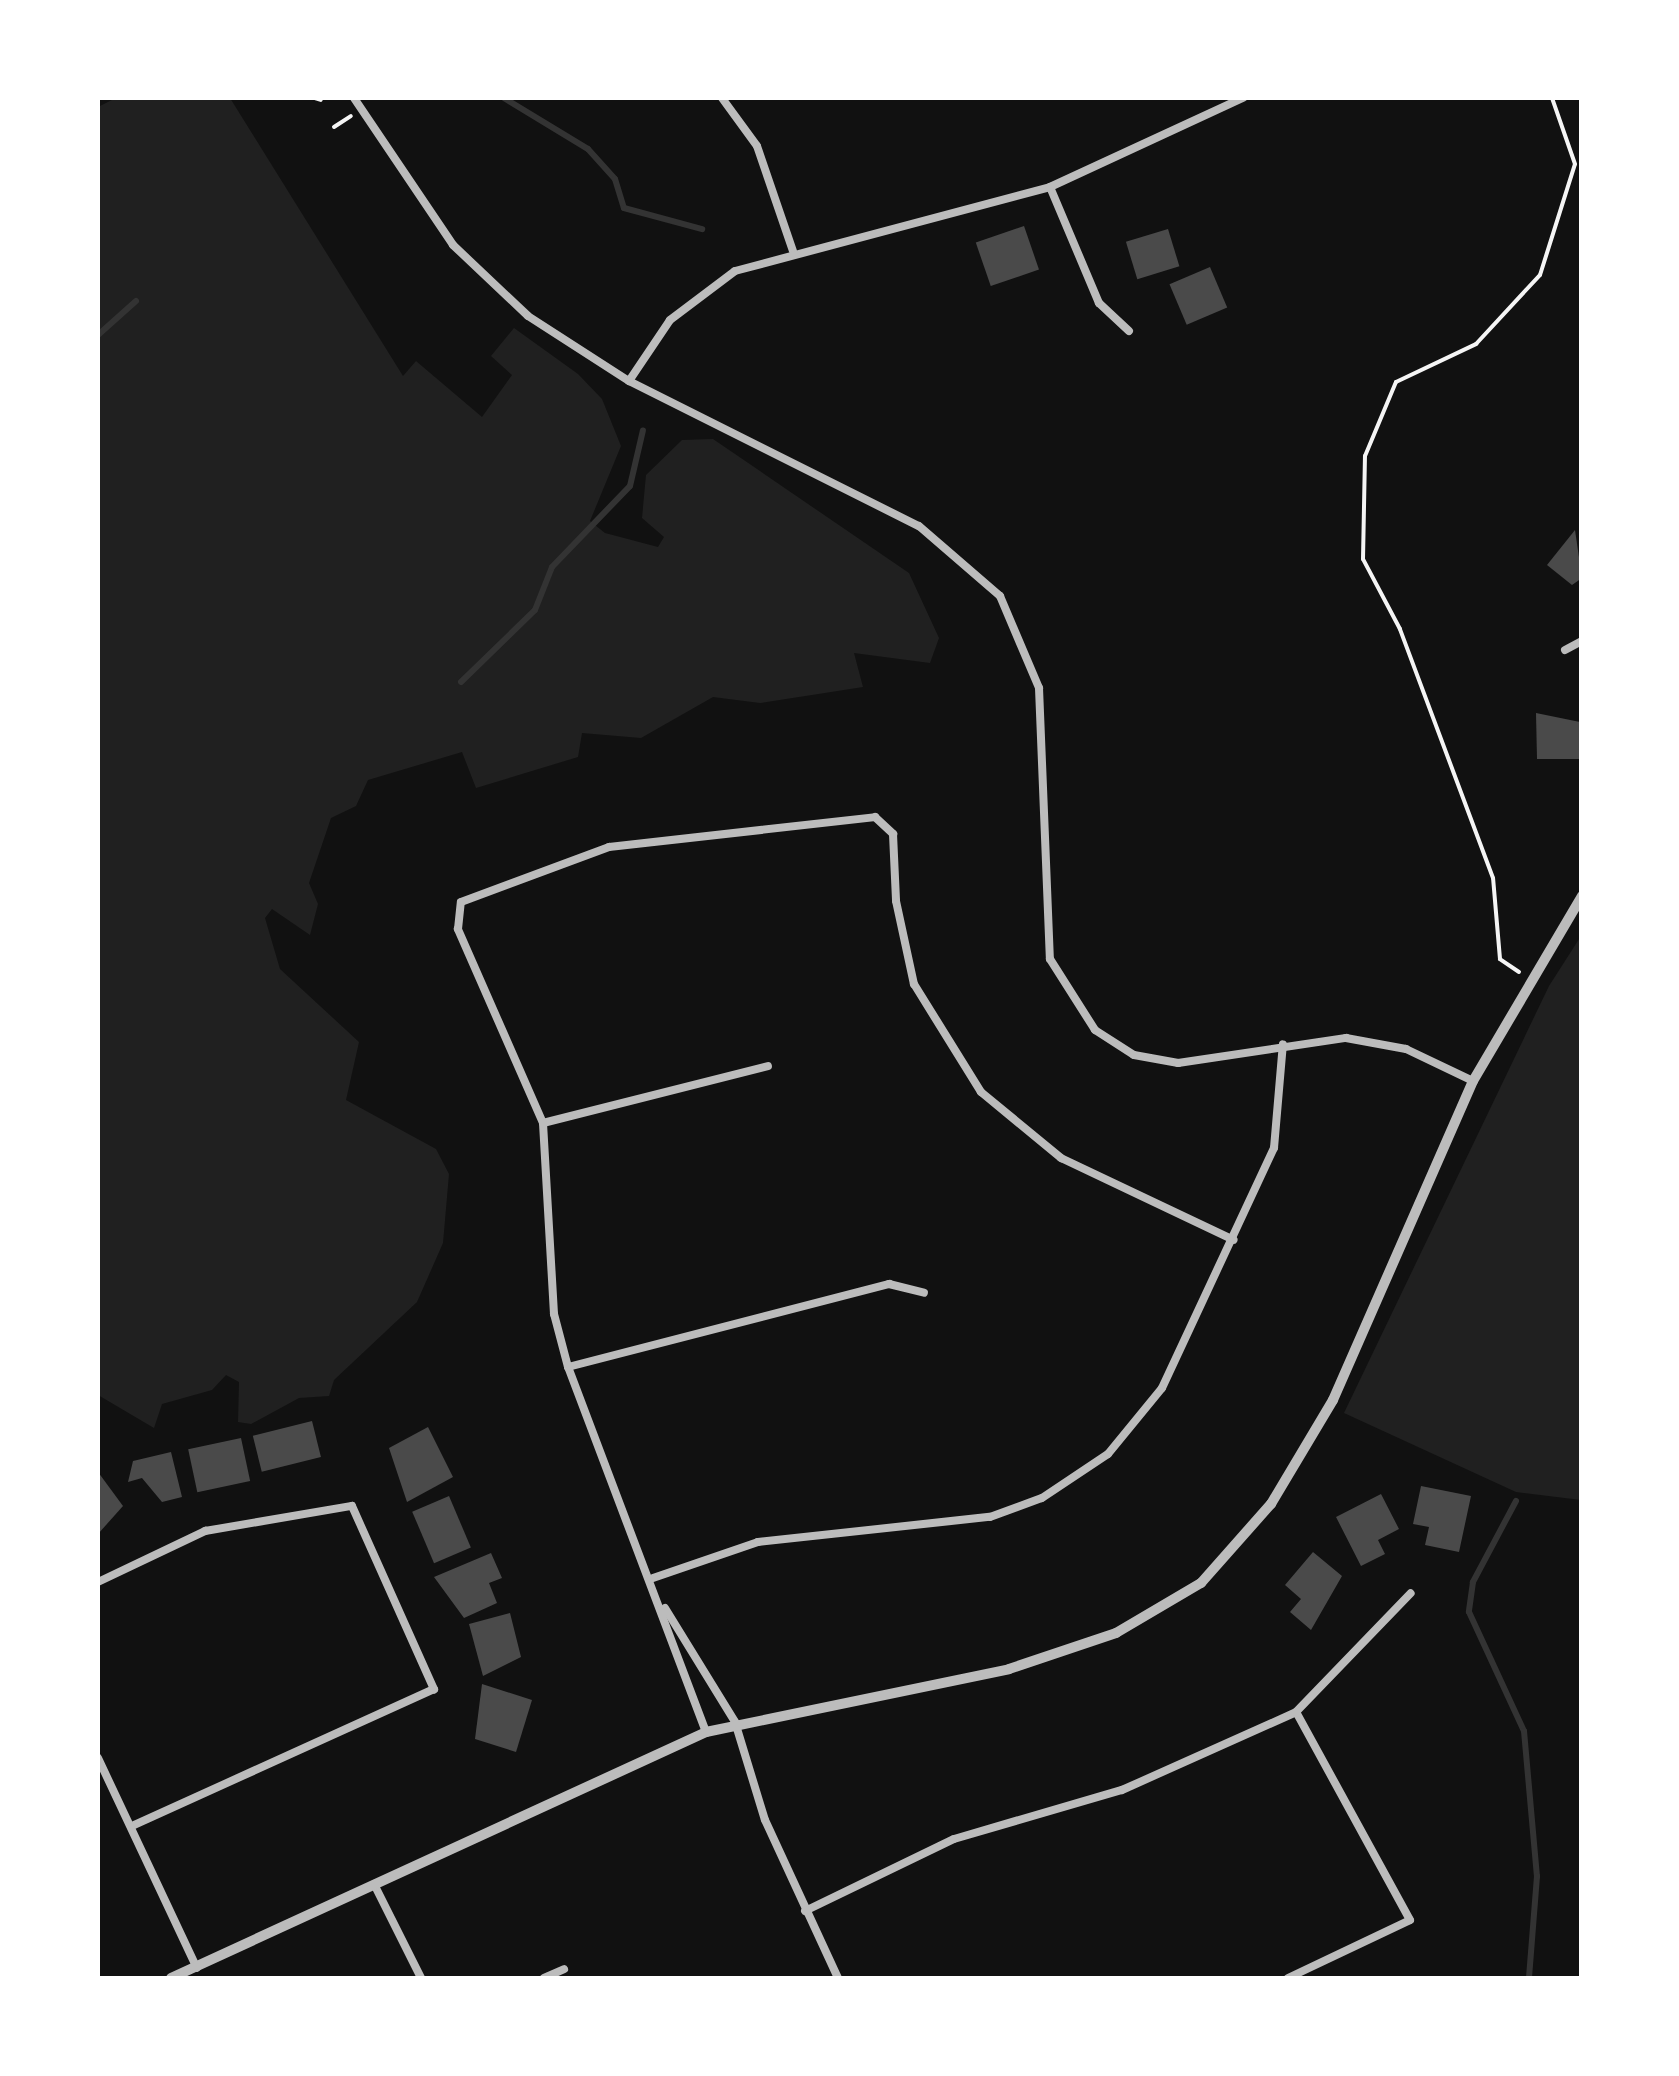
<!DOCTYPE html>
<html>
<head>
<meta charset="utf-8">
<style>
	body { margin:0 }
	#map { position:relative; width:1679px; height:2076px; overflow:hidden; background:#111; font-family:"DM Sans",sans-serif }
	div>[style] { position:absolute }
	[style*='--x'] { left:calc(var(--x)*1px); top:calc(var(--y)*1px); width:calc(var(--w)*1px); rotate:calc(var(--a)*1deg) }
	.green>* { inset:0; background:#202020 }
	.stream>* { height:6px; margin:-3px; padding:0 3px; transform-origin:3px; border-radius:3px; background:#333 }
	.building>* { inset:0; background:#4a4a4a; transform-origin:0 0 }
	.path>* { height:4px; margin:-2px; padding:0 2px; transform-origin:2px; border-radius:2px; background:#f5f5f5 }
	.minor>* { height:8px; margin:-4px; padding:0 4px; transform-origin:4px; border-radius:4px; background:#bcbcbc }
	.tertiary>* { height:10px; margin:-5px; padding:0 5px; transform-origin:5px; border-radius:5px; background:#bcbcbc }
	span { translate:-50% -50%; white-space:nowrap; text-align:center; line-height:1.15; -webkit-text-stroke:8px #fff; paint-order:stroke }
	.frame { position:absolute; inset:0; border:100px solid #fff; pointer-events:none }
</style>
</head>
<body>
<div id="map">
	<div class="green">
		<div style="clip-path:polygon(116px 98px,230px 98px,403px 376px,416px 361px,482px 417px,512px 375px,491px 356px,514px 328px,578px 374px,602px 399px,621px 446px,590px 521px,605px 533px,658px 547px,664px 537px,642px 518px,646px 475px,682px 440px,713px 439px,909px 573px,939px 638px,930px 663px,854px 653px,863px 687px,760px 703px,713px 697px,641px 738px,582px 733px,578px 757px,476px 788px,462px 752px,368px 780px,356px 806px,331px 818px,309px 883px,318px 904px,310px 935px,272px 909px,265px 918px,280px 969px,359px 1042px,346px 1100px,436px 1149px,449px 1174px,443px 1243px,417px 1302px,334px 1380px,329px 1396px,299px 1398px,251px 1424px,238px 1422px,239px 1382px,226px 1375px,212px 1390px,162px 1404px,154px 1428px,98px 1395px,98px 107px)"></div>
		<div style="clip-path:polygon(1581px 936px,1581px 1500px,1516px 1492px,1344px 1413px,1549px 986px)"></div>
	</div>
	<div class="stream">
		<div style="--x:504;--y:98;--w:98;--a:31.3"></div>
		<div style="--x:588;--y:149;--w:40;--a:48"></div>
		<div style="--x:615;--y:179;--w:30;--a:73"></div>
		<div style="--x:624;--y:208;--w:81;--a:15.1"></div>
		<div style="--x:98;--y:335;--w:51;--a:-41.8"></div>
		<div style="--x:461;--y:682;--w:103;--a:-44.2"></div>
		<div style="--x:535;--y:610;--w:46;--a:-68.4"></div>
		<div style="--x:552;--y:567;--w:112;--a:-46.1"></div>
		<div style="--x:630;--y:486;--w:57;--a:-76.9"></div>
		<div style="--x:1516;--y:1501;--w:92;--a:118"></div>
		<div style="--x:1473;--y:1582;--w:30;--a:98"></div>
		<div style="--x:1469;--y:1612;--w:131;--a:65.2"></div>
		<div style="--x:1524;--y:1731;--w:146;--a:84.9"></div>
		<div style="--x:1537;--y:1876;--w:102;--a:94.5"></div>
	</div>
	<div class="building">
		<div style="left:1024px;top:226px;width:46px;height:51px;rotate:71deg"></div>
		<div style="left:1168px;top:229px;width:39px;height:44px;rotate:73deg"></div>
		<div style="left:1210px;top:267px;width:44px;height:44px;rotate:67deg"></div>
		<div style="clip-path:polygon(1575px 530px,1582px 578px,1572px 585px,1547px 565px)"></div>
		<div style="clip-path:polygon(1536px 713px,1580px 722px,1580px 759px,1537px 759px)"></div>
		<div style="left:312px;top:1421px;width:37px;height:61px;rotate:76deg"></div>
		<div style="clip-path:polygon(428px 1427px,453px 1477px,407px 1502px,389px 1448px)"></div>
		<div style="left:241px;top:1438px;width:44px;height:54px;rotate:78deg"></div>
		<div style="clip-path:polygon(171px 1452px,182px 1497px,162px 1502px,142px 1478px,128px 1482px,133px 1461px)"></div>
		<div style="clip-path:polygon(98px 1472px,123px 1506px,98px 1534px)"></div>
		<div style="clip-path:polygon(1421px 1486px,1471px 1496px,1459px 1552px,1425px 1545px,1429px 1527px,1413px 1524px)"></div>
		<div style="clip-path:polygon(1381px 1494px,1399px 1529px,1378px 1540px,1385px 1554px,1361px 1566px,1336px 1517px)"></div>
		<div style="left:449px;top:1496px;width:56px;height:40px;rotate:67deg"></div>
		<div style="clip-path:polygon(1313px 1552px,1342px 1576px,1311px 1630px,1290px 1612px,1301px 1599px,1285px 1585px)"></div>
		<div style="clip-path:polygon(491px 1553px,502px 1578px,489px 1583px,497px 1603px,464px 1618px,434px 1577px)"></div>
		<div style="clip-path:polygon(510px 1613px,521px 1657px,483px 1676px,469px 1624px)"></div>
		<div style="clip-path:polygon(482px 1684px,532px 1700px,516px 1752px,475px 1739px)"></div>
	</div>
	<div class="path">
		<div style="--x:315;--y:98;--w:6;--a:18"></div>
		<div style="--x:334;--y:127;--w:20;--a:-33"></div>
		<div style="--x:1519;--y:972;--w:23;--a:-146"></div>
		<div style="--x:1500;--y:959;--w:81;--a:-94.9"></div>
		<div style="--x:1493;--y:878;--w:266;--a:-110.5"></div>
		<div style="--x:1400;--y:629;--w:79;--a:-117.9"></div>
		<div style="--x:1363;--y:559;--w:103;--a:-88.9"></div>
		<div style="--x:1365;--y:456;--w:80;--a:-67.3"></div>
		<div style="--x:1396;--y:382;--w:89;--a:-25.4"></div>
		<div style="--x:1476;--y:344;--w:94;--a:-47.2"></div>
		<div style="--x:1540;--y:275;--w:116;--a:-72.5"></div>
		<div style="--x:1575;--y:164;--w:70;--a:-109.2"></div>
	</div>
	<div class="minor">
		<div style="--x:354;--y:98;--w:177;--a:56"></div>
		<div style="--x:453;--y:245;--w:103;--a:43.4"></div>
		<div style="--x:528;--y:316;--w:120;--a:32.8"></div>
		<div style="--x:629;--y:381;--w:324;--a:26.6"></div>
		<div style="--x:919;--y:526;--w:107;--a:40.8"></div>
		<div style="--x:1000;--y:596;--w:100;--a:67"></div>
		<div style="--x:1039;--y:688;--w:271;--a:87.7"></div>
		<div style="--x:1050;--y:959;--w:84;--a:57.6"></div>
		<div style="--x:1095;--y:1030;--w:46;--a:32.7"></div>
		<div style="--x:1134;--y:1055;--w:45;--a:10.3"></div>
		<div style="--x:1178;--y:1063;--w:170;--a:-8.5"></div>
		<div style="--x:1346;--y:1038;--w:61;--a:10.4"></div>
		<div style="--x:1406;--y:1049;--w:74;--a:25.5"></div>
		<div style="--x:722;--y:98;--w:59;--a:53.9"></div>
		<div style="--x:757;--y:146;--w:111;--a:71.1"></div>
		<div style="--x:1050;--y:187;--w:126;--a:67.1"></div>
		<div style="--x:1099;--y:303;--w:41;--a:43"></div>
		<div style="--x:629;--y:381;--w:73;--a:-56.1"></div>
		<div style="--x:670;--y:320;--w:81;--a:-37"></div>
		<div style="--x:735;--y:271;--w:326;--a:-14.9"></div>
		<div style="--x:1050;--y:187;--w:213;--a:-24.8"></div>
		<div style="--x:1565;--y:650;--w:19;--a:-28"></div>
		<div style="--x:543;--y:1123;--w:232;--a:-14.2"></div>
		<div style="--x:568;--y:1367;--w:332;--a:-14.5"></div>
		<div style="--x:889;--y:1284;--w:36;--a:14"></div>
		<div style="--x:653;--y:1578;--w:111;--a:-18.9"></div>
		<div style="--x:758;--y:1542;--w:233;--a:-6.2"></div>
		<div style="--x:990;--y:1517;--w:55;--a:-20.1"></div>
		<div style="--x:1042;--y:1498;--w:79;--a:-33.7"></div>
		<div style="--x:1108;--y:1454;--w:85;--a:-50.7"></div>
		<div style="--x:1162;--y:1388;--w:265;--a:-65"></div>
		<div style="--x:1274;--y:1148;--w:104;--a:-85.1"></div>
		<div style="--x:98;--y:1582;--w:119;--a:-25.5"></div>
		<div style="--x:205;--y:1531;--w:149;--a:-9.7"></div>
		<div style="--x:352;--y:1506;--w:201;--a:65.9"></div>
		<div style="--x:434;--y:1689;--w:329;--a:155.6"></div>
		<div style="--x:665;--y:1608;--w:134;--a:58.4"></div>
		<div style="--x:735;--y:1722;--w:102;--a:73"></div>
		<div style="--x:765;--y:1820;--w:174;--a:65.2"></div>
		<div style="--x:706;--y:1732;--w:390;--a:-110.7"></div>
		<div style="--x:568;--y:1367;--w:55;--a:-104.8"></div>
		<div style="--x:554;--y:1314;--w:191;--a:-93.3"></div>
		<div style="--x:543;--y:1123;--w:212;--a:-113.7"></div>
		<div style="--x:458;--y:929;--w:27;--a:-84"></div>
		<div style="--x:461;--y:902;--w:158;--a:-20.4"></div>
		<div style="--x:609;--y:847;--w:268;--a:-6.4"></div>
		<div style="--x:875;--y:817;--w:25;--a:43"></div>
		<div style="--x:893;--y:834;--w:67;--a:87.4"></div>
		<div style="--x:896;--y:901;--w:85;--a:77.8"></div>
		<div style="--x:914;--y:984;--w:127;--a:58.2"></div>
		<div style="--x:981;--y:1092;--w:104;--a:39.5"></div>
		<div style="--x:1061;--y:1158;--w:191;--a:25.4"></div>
		<div style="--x:98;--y:1758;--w:232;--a:64.8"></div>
		<div style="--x:374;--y:1884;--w:105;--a:63.4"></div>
		<div style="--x:805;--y:1911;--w:165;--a:-25.8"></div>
		<div style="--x:954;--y:1839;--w:175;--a:-16.3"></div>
		<div style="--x:1122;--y:1790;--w:191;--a:-24.1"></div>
		<div style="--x:1296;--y:1712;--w:165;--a:-46"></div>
		<div style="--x:544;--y:1978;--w:22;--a:-24"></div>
		<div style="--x:1288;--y:1978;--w:135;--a:-25.4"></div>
		<div style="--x:1410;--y:1920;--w:237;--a:-118.7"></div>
	</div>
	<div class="tertiary">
		<div style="--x:171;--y:1978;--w:589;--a:-24.69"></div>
		<div style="--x:706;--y:1732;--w:309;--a:-11.7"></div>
		<div style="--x:1009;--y:1669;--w:113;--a:-18.6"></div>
		<div style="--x:1116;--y:1633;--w:99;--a:-30.5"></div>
		<div style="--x:1201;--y:1583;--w:106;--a:-48.5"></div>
		<div style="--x:1271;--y:1504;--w:121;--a:-59.2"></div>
		<div style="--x:1333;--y:1400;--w:348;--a:-66.3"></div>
		<div style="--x:1473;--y:1081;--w:215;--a:-59.5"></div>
	</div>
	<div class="frame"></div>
</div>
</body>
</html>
